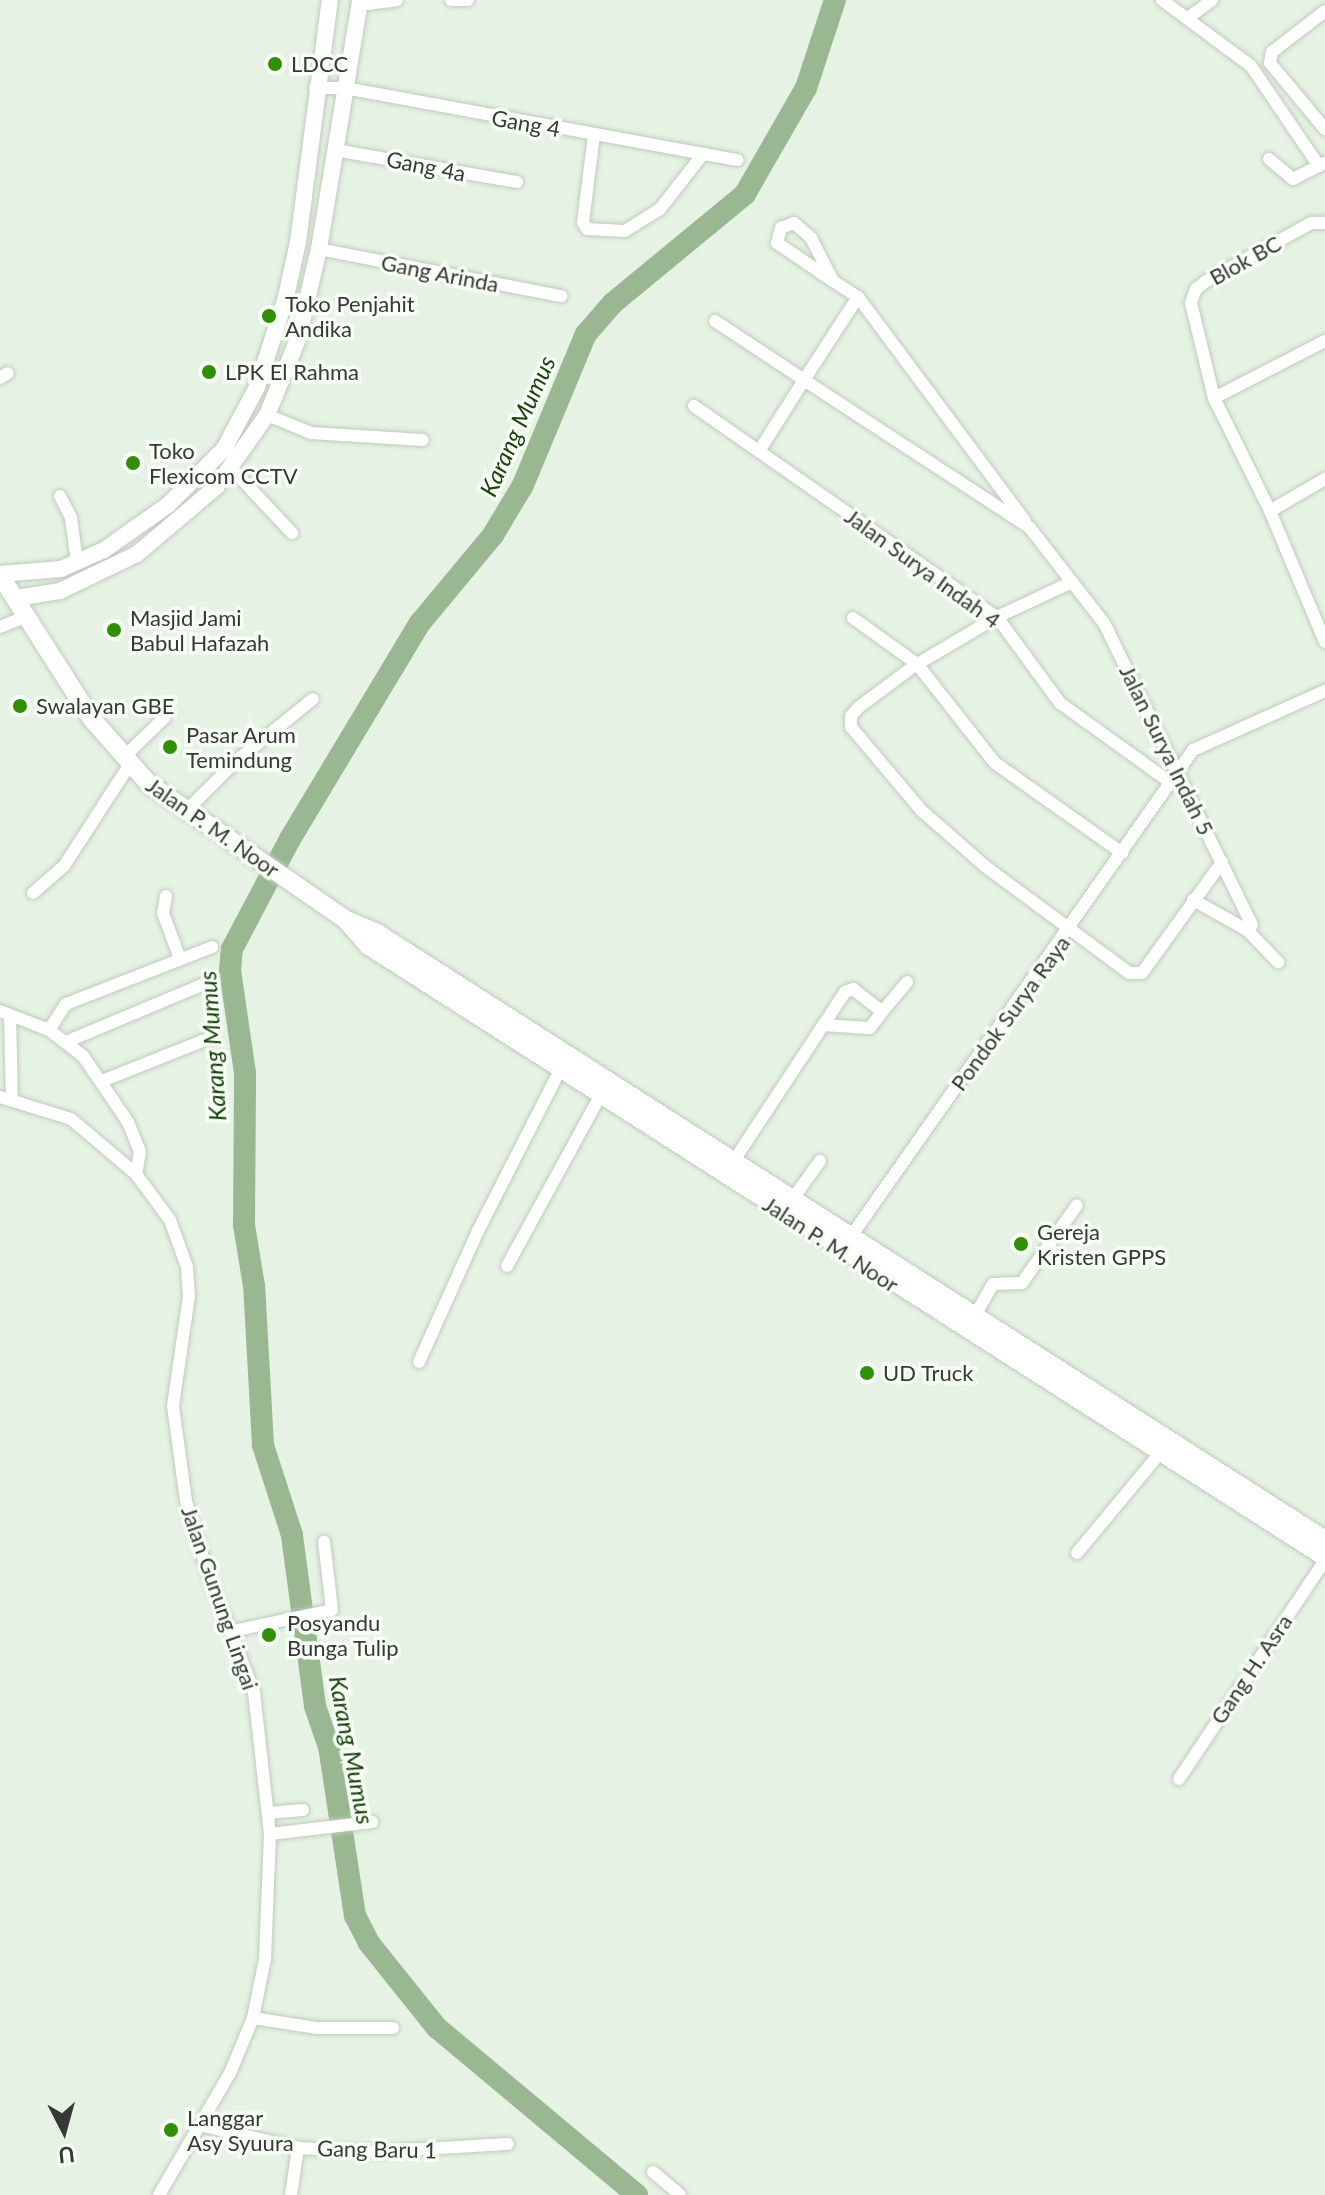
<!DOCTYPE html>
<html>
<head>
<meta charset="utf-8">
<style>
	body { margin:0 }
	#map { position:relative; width:1325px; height:2195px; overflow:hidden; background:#e6f3e4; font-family:Lato,sans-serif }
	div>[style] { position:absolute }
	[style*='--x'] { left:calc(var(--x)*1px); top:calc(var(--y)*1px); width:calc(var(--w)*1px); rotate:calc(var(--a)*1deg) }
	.river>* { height:22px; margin:-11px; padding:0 11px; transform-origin:11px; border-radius:11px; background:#99b891 }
	.roads { filter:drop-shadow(0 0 2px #bfcbbc) drop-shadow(0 0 2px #bfcbbc) }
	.minor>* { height:12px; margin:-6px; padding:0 6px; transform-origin:6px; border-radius:6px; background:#fff }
	.major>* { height:16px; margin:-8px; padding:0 8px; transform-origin:8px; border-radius:8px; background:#fff }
	.highway>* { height:18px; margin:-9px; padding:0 9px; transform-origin:9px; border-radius:9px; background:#fff }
	.dots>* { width:22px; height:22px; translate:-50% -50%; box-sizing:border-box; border:4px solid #f7fef5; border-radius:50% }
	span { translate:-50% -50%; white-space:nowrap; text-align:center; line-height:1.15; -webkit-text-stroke:7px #f7fef5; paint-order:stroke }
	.poi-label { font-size:22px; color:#353a34 }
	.left { translate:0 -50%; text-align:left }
	.street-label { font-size:22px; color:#353a34 }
	.water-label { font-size:24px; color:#19420d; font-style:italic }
	.north { position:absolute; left:24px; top:2091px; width:80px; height:80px; -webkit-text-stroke:6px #f7fef5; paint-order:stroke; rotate:174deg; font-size:22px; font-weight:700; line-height:32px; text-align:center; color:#353a34 }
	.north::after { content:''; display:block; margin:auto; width:28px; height:36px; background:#353a34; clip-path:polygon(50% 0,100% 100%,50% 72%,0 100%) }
</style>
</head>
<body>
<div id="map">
	<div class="river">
		<div style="--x:637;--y:2195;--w:261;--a:-140.1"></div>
		<div style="--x:437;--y:2028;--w:109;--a:-128.7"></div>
		<div style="--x:369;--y:1943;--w:30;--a:-117"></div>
		<div style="--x:355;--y:1916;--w:171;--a:-98.7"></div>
		<div style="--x:329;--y:1747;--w:43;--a:-108.9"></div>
		<div style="--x:315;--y:1706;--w:173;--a:-97.7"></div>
		<div style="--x:292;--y:1535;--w:95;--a:-107.9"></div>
		<div style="--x:263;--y:1445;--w:159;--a:-93.2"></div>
		<div style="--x:254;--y:1286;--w:62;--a:-99.3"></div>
		<div style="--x:244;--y:1225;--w:152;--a:-89.6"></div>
		<div style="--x:245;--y:1073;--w:104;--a:-98.3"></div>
		<div style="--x:230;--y:970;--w:21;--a:-85"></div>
		<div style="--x:232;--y:949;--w:124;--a:-62.2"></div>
		<div style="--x:290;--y:839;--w:252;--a:-59"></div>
		<div style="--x:420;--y:623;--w:114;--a:-50.3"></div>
		<div style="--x:493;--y:535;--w:58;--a:-59"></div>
		<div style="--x:523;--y:485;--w:164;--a:-67.4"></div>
		<div style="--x:586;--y:334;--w:41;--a:-48.9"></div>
		<div style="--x:613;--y:303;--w:171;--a:-39.5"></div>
		<div style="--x:745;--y:194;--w:122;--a:-60.1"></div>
		<div style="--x:806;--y:88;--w:93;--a:-71.8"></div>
	</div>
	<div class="roads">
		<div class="minor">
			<div style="--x:451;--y:0;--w:17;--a:0"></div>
			<div style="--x:1162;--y:0;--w:111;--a:36.6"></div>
			<div style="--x:1251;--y:66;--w:121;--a:55.8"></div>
			<div style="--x:359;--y:5;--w:38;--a:-7"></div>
			<div style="--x:1325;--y:11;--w:67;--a:142.3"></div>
			<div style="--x:1272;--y:52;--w:11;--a:100"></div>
			<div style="--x:1270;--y:63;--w:86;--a:50.2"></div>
			<div style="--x:1188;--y:18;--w:30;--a:-37"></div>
			<div style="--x:315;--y:88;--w:30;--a:0"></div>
			<div style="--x:345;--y:88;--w:399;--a:10.4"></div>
			<div style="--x:594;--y:135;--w:88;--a:97.2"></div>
			<div style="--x:583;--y:222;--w:8;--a:60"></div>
			<div style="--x:587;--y:229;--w:38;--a:3"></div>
			<div style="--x:625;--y:231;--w:41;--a:-32.2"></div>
			<div style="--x:660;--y:209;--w:70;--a:-52"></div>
			<div style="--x:335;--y:150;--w:185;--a:10"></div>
			<div style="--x:1269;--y:159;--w:31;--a:40"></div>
			<div style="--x:1293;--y:179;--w:36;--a:-27"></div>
			<div style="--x:794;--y:223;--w:23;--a:41"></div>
			<div style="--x:811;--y:238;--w:48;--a:62.9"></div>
			<div style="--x:833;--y:281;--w:68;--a:-145.8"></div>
			<div style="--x:777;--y:243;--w:16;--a:-75"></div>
			<div style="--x:781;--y:228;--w:14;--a:-21"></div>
			<div style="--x:1325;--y:223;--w:14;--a:180"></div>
			<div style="--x:1311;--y:223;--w:121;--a:150.9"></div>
			<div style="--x:1205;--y:282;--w:11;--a:142"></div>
			<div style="--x:1196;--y:289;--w:15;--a:110"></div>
			<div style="--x:1191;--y:303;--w:98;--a:76.4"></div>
			<div style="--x:1214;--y:398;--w:125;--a:-27.2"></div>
			<div style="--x:319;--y:249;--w:247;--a:11"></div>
			<div style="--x:833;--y:281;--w:30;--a:33"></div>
			<div style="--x:715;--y:321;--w:107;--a:33.5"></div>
			<div style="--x:804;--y:380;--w:99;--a:-57"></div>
			<div style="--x:858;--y:297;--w:279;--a:53.3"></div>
			<div style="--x:0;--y:378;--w:9;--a:-32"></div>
			<div style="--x:1214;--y:398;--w:126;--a:63.6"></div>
			<div style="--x:1270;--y:511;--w:142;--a:67.2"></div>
			<div style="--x:694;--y:406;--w:369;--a:34.9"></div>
			<div style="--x:997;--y:617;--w:107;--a:53.8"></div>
			<div style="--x:1060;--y:703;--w:135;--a:35.7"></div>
			<div style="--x:267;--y:415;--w:48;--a:22.2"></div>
			<div style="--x:311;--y:433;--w:112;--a:3.6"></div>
			<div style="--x:759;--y:451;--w:84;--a:-57.6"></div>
			<div style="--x:804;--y:380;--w:270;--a:33.2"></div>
			<div style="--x:1030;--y:528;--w:120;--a:52.1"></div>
			<div style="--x:1104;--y:623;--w:336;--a:63.9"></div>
			<div style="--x:1252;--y:925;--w:7;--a:135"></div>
			<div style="--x:1247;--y:930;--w:62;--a:-150.9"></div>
			<div style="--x:232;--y:469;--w:88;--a:46.8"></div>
			<div style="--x:60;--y:496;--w:25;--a:63"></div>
			<div style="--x:71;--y:518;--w:44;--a:82.2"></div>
			<div style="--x:1270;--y:511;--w:64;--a:-30.2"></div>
			<div style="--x:1072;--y:582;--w:83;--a:155"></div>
			<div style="--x:997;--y:617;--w:96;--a:149.4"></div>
			<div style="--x:914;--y:666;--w:69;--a:143.3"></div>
			<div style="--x:859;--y:707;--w:12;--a:132"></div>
			<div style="--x:851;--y:716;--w:11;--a:90"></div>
			<div style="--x:851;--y:727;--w:110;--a:49.8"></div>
			<div style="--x:922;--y:811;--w:85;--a:41.2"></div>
			<div style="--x:986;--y:867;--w:178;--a:36.5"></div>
			<div style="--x:1129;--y:973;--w:13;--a:0"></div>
			<div style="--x:1142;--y:973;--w:137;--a:-54.2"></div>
			<div style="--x:853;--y:618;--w:79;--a:35.7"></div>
			<div style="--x:917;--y:664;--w:126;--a:51.8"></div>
			<div style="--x:995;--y:763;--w:156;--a:35.3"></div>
			<div style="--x:0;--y:627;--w:29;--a:-22"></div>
			<div style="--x:124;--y:757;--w:57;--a:-44.3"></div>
			<div style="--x:187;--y:810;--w:68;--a:-45"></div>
			<div style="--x:235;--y:762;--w:100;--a:-38.9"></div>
			<div style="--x:33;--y:893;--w:41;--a:-41.1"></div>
			<div style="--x:64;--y:866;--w:121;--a:-57.1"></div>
			<div style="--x:166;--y:896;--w:17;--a:100"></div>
			<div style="--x:163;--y:913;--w:49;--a:69.7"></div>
			<div style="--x:1247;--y:930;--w:45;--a:45.9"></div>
			<div style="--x:0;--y:1011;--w:53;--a:21.2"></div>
			<div style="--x:49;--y:1030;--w:43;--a:37.4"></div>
			<div style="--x:83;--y:1056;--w:80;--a:55.7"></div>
			<div style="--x:128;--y:1122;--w:32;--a:68"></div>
			<div style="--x:140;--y:1152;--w:22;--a:100"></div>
			<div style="--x:10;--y:1015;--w:85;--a:88.7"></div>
			<div style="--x:823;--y:1025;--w:47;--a:3.7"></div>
			<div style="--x:870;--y:1028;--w:20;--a:-53"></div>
			<div style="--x:49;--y:1030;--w:31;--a:-57"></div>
			<div style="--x:66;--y:1004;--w:157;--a:-21.3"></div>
			<div style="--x:68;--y:1041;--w:158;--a:-22.7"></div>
			<div style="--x:102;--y:1081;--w:122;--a:-21.7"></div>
			<div style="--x:0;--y:1097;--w:74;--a:17.2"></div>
			<div style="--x:71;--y:1119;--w:85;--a:40.2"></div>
			<div style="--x:136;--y:1174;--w:57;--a:53.5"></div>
			<div style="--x:170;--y:1220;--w:50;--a:70.1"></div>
			<div style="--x:187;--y:1267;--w:29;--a:86"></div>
			<div style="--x:189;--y:1296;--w:111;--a:98.3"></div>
			<div style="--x:173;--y:1406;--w:96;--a:82.2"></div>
			<div style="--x:186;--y:1501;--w:76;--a:73.2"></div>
			<div style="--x:208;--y:1574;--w:127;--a:68.7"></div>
			<div style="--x:254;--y:1692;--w:143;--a:83.6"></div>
			<div style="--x:270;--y:1834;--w:125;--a:92.3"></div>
			<div style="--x:265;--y:1959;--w:60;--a:101.5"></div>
			<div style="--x:253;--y:2018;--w:60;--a:112.7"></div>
			<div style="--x:230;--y:2073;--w:141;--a:120.2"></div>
			<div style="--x:733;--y:1162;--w:204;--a:-56.6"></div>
			<div style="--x:845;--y:992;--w:9;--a:-21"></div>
			<div style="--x:853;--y:989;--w:37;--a:38"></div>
			<div style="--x:882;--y:1012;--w:39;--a:-50"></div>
			<div style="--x:792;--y:1200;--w:48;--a:-54.3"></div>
			<div style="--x:847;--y:1242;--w:601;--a:-54.88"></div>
			<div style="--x:1193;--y:750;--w:145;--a:-24.1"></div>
			<div style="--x:507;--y:1266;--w:196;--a:-61.3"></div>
			<div style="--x:974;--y:1317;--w:38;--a:-60"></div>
			<div style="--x:993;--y:1284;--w:29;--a:-2"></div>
			<div style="--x:1022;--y:1283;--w:95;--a:-54.8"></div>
			<div style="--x:419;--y:1362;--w:144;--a:-65.8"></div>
			<div style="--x:478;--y:1231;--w:183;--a:-63"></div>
			<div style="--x:1077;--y:1553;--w:130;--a:-50.3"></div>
			<div style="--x:233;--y:1631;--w:101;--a:-12"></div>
			<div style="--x:332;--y:1610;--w:69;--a:-96.6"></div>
			<div style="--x:1179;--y:1779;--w:263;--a:-56.3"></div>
			<div style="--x:268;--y:1813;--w:35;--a:-5"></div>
			<div style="--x:270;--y:1834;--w:103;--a:-6.7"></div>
			<div style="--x:253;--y:2018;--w:65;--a:8.9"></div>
			<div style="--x:317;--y:2028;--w:76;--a:0"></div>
			<div style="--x:200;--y:2125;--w:101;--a:13.2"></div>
			<div style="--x:298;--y:2148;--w:78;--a:2.9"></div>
			<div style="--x:376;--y:2152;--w:132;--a:-3.5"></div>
			<div style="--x:653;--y:2172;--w:35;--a:40"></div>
			<div style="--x:291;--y:2195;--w:48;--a:-81.5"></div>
		</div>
		<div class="major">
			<div style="--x:0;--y:574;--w:61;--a:-4.7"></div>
			<div style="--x:61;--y:569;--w:47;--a:-23.8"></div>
			<div style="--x:104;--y:550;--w:78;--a:-35.1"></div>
			<div style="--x:168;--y:505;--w:79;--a:-45"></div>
			<div style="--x:224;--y:449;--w:70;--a:-62"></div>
			<div style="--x:257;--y:387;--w:95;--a:-72.1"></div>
			<div style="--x:286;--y:297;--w:56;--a:-77.7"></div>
			<div style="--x:298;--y:242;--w:244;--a:-82.5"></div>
			<div style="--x:17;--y:598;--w:44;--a:-9.2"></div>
			<div style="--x:60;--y:591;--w:85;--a:-25.7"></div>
			<div style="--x:137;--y:554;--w:104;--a:-40.3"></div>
			<div style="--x:216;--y:487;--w:88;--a:-54.7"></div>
			<div style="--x:267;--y:415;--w:82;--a:-67.8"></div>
			<div style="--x:298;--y:339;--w:92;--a:-76.9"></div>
			<div style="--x:319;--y:249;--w:252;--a:-80.6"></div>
		</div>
		<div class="highway">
			<div style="--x:0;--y:575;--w:169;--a:57.5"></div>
			<div style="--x:91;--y:718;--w:88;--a:48.7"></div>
			<div style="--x:149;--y:784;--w:239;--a:34.6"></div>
			<div style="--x:346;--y:920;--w:35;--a:49"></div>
			<div style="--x:369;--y:946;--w:1135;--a:32.58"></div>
			<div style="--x:349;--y:921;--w:30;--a:23"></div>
			<div style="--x:377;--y:933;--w:1126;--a:32.63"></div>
		</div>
	</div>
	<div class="dots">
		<div style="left:275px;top:64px;background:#2f8f06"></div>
		<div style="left:269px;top:316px;background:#2f8f06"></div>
		<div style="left:209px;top:372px;background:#2f8f06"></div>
		<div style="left:133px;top:463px;background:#2f8f06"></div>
		<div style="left:114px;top:630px;background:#2f8f06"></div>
		<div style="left:20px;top:706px;background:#2f8f06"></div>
		<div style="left:170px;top:747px;background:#2f8f06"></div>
		<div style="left:1021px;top:1244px;background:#2f8f06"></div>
		<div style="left:867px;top:1373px;background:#2f8f06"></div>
		<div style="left:269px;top:1635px;background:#2f8f06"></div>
		<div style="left:171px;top:2130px;background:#2f8f06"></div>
	</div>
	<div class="poi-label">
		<span class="left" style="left:291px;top:64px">LDCC</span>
		<span class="left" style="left:285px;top:316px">Toko Penjahit<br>Andika</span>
		<span class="left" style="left:225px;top:372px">LPK El Rahma</span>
		<span class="left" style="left:149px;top:463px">Toko<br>Flexicom CCTV</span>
		<span class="left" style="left:130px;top:630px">Masjid Jami<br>Babul Hafazah</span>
		<span class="left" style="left:36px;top:706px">Swalayan GBE</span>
		<span class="left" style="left:186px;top:747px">Pasar Arum<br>Temindung</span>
		<span class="left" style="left:1037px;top:1244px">Gereja<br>Kristen GPPS</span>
		<span class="left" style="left:883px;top:1373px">UD Truck</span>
		<span class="left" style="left:287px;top:1635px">Posyandu<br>Bunga Tulip</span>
		<span class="left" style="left:187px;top:2130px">Langgar<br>Asy Syuura</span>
	</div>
	<div class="street-label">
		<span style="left:526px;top:123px;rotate:10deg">Gang 4</span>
		<span style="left:426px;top:166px;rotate:11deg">Gang 4a</span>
		<span style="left:1245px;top:260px;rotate:-29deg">Blok BC</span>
		<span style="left:440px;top:273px;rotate:11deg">Gang Arinda</span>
		<span style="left:923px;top:568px;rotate:36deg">Jalan Surya Indah 4</span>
		<span style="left:1167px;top:750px;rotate:64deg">Jalan Surya Indah 5</span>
		<span style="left:213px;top:827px;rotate:35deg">Jalan P. M. Noor</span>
		<span style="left:1010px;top:1013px;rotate:-54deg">Pondok Surya Raya</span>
		<span style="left:831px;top:1244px;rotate:33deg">Jalan P. M. Noor</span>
		<span style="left:220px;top:1598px;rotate:71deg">Jalan Gunung Lingai</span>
		<span style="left:1251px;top:1669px;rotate:-56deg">Gang H. Asra</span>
		<span style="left:377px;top:2149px;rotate:1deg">Gang Baru 1</span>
	</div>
	<div class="water-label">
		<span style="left:517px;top:426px;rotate:-66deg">Karang Mumus</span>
		<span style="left:212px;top:1046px;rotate:-94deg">Karang Mumus</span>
		<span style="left:352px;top:1750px;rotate:79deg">Karang Mumus</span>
	</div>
	<div class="north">U</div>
</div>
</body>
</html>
